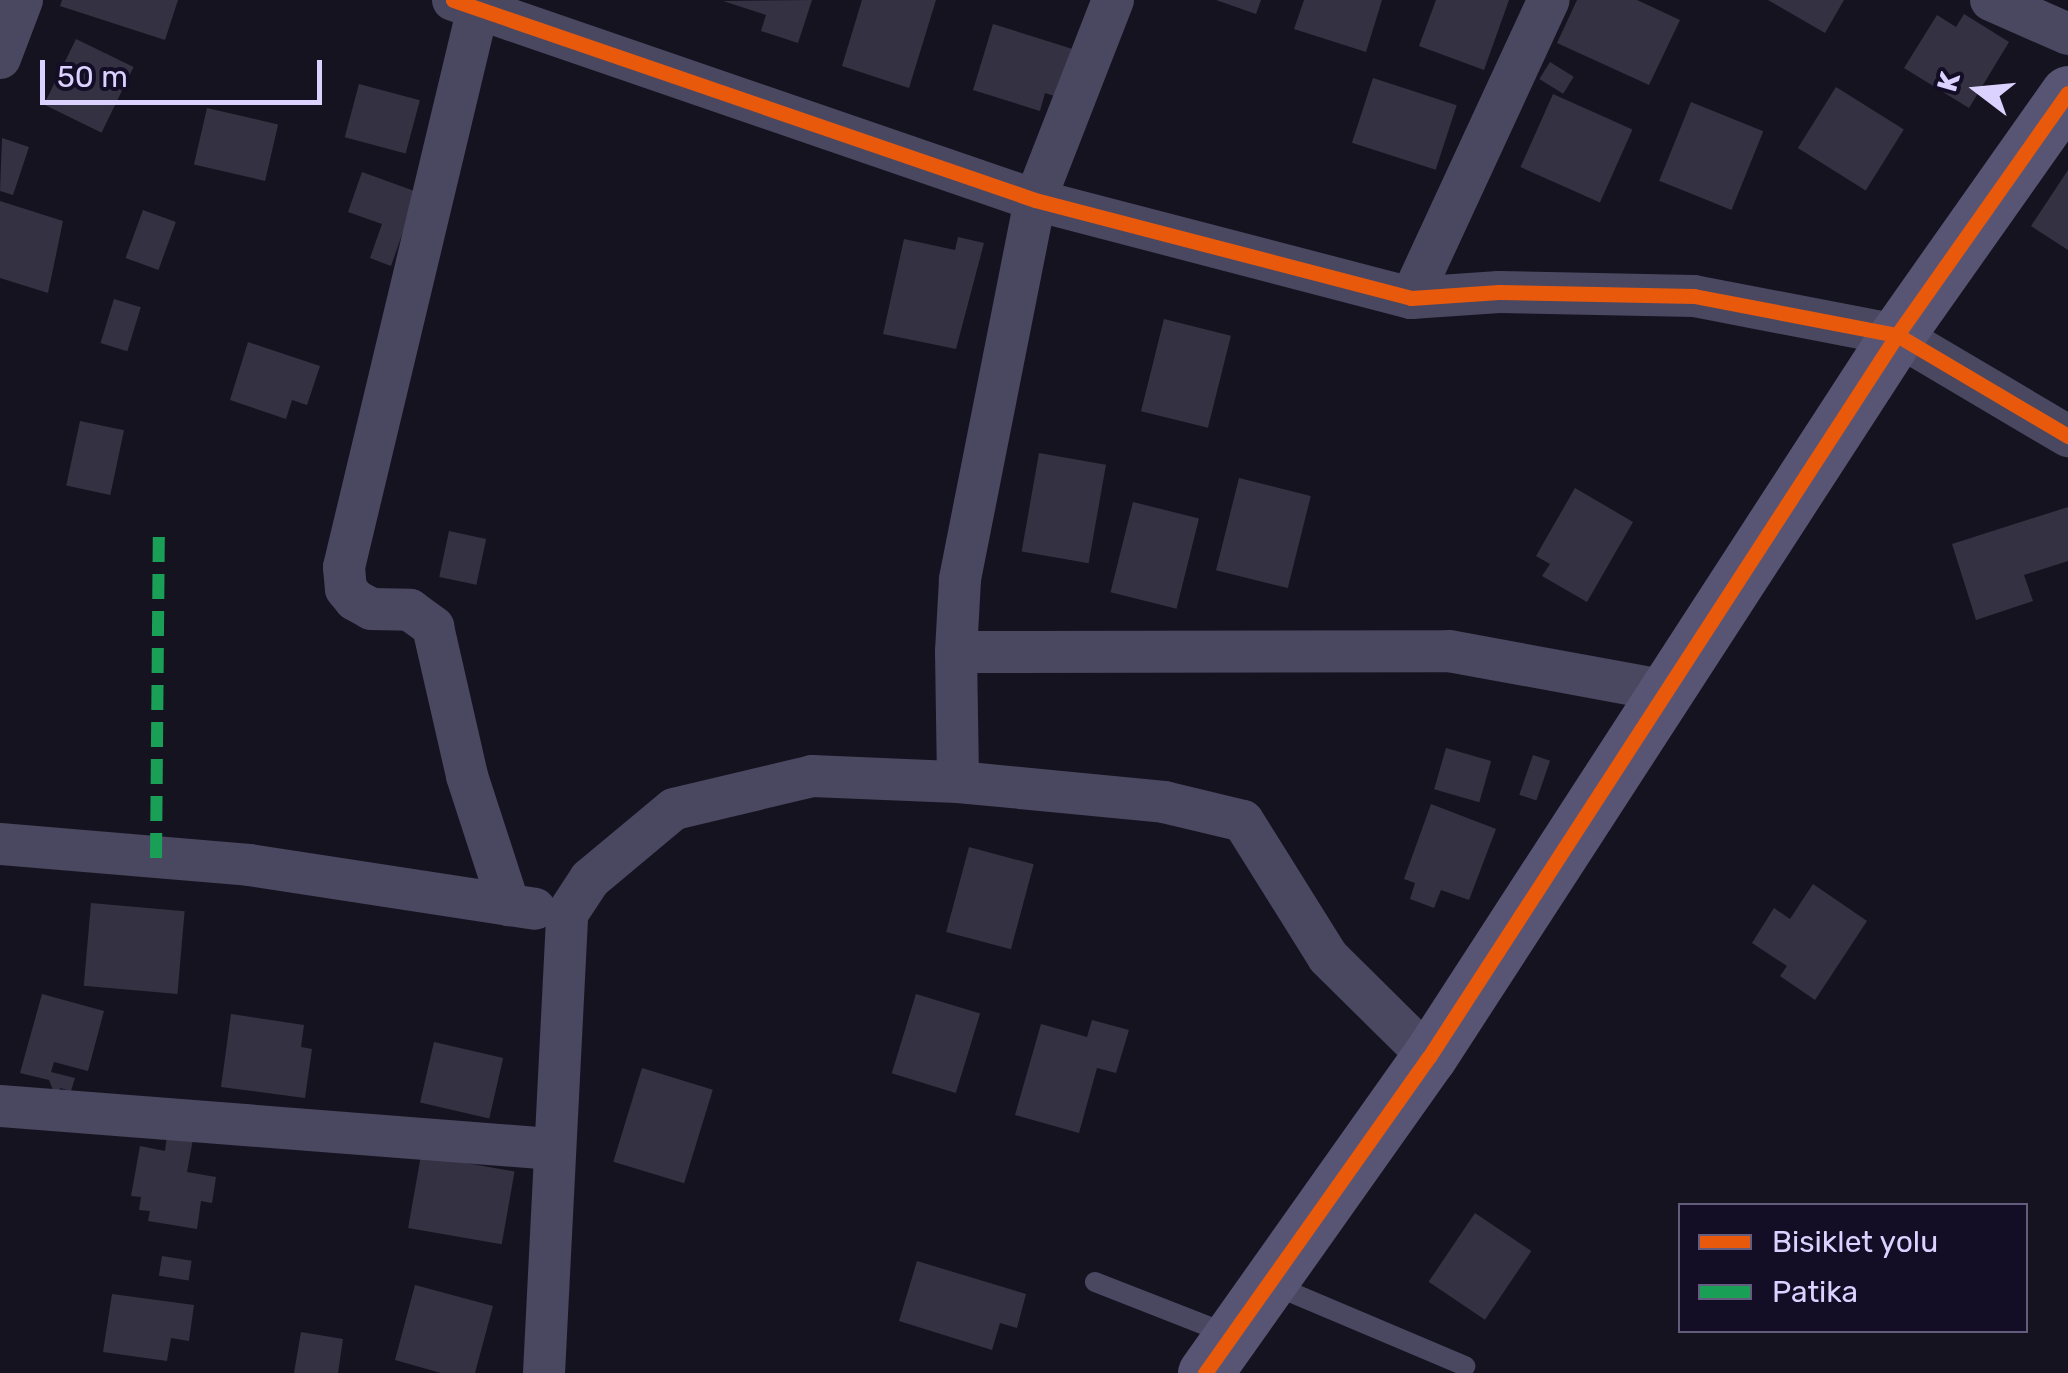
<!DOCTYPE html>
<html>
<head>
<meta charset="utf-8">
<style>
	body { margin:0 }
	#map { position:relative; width:2068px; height:1373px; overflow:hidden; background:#161320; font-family:Rubik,sans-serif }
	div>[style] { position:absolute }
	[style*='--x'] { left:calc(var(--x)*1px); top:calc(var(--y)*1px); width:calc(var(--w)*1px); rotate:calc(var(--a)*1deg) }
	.building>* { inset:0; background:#343142; transform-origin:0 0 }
	.lane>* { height:20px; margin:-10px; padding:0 10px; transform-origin:10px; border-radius:10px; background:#4a4761 }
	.street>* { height:42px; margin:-21px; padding:0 21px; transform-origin:21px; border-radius:21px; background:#4a4761 }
	.secondary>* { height:55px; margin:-27.5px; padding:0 27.5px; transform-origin:27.5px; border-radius:27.5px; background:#585474 }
	.quiet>* { height:12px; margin-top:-6px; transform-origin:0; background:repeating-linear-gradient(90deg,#1a9f57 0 25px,transparent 0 37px) }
	.cycleway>* { height:15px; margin:-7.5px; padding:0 7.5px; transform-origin:7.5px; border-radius:7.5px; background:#e8590c }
	span { translate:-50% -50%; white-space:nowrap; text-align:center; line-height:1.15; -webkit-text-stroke:10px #130d26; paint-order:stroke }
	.legend { position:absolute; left:1678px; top:1203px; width:350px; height:130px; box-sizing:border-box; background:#130d26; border:2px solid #635c7d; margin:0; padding:12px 18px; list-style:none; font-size:30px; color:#dbd2ff }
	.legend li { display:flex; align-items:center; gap:20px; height:50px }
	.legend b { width:50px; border:2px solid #635c7d }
	.north { position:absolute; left:1928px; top:40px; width:100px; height:100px; -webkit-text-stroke:8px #130d26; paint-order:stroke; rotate:286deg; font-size:28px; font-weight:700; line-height:40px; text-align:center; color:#dbd2ff }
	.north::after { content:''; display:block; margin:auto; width:35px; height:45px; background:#dbd2ff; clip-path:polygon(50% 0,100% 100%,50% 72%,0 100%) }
	.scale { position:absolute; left:40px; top:60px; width:282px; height:45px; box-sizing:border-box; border:5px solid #dbd2ff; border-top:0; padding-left:12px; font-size:30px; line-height:35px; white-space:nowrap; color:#dbd2ff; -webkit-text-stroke:8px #130d26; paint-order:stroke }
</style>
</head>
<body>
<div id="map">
	<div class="building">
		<div style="clip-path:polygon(62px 0,178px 0,165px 40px,60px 6px)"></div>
		<div style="clip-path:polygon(812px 0,798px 43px,761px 31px,766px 15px,723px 1px)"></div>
		<div style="clip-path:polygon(862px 0,936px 0,909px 88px,842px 66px)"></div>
		<div style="clip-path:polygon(1216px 0,1261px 0,1256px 14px)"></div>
		<div style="clip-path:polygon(1304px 0,1382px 0,1366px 52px,1294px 29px)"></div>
		<div style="clip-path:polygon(1436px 0,1509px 0,1484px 70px,1419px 46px)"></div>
		<div style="clip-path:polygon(1577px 0,1637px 0,1680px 20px,1649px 85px,1557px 43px)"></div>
		<div style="clip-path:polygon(1768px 0,1844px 0,1825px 33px)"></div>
		<div style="clip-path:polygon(1964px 14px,2009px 42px,1969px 108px,1904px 68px,1937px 15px,1956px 27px)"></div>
		<div style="clip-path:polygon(993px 24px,1079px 51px,1064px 99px,1045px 93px,1040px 111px,973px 90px)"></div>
		<div style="left:76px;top:39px;width:64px;height:73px;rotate:26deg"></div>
		<div style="left:1550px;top:62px;width:28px;height:20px;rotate:32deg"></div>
		<div style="left:1373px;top:78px;width:88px;height:68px;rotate:18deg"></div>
		<div style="left:359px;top:84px;width:63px;height:55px;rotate:15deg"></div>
		<div style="left:1836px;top:87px;width:80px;height:72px;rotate:32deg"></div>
		<div style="left:1553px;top:94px;width:87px;height:80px;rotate:24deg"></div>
		<div style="left:1691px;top:102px;width:78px;height:85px;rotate:22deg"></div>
		<div style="left:207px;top:108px;width:73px;height:58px;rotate:13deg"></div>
		<div style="clip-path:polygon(2px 138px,29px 147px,13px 195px,0 191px)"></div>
		<div style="clip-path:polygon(2068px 170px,2068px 250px,2031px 226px)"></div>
		<div style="clip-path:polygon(362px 172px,417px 192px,391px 266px,370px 258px,382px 224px,348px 212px)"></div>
		<div style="clip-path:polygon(0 201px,63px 221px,48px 293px,0 278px)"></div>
		<div style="left:143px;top:210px;width:35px;height:51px;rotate:20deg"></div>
		<div style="clip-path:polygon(958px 237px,984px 243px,956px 349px,883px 334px,904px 239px,955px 250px)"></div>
		<div style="left:114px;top:299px;width:28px;height:46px;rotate:17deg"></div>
		<div style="left:1164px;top:319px;width:69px;height:95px;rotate:14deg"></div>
		<div style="clip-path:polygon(248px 342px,320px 366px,307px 405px,292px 400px,286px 419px,230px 400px)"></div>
		<div style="left:80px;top:421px;width:45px;height:66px;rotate:12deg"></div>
		<div style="left:1039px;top:453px;width:68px;height:100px;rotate:10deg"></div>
		<div style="left:1239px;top:478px;width:74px;height:95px;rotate:14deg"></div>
		<div style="clip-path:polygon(1575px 488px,1633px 522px,1587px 602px,1542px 576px,1550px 564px,1536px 556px)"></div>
		<div style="left:1133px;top:502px;width:68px;height:93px;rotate:14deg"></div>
		<div style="clip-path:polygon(2068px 507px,2068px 561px,2024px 575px,2033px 601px,1976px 620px,1952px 544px)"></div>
		<div style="left:449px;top:531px;width:38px;height:47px;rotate:12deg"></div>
		<div style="left:1446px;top:748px;width:47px;height:43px;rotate:16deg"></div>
		<div style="left:1533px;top:755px;width:18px;height:42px;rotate:19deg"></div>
		<div style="clip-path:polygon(1431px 804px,1496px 829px,1469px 900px,1441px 890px,1434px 908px,1410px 899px,1415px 883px,1404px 879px)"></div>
		<div style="left:969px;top:847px;width:67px;height:88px;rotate:15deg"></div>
		<div style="clip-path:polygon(1813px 884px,1867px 921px,1815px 1000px,1780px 976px,1787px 966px,1752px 943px,1774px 908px,1790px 919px)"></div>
		<div style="left:91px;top:903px;width:94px;height:83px;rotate:5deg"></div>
		<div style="clip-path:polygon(42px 994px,104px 1011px,88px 1071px,54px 1062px,51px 1072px,75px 1078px,71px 1091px,60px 1088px,57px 1100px,49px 1080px,20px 1073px)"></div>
		<div style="left:916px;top:994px;width:67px;height:83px;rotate:17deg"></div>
		<div style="clip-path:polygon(231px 1014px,304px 1025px,301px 1047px,312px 1049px,305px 1098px,221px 1087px)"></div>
		<div style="clip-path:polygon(1092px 1020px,1129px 1030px,1116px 1073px,1097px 1068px,1079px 1133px,1015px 1115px,1041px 1024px,1087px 1037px)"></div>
		<div style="left:434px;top:1042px;width:71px;height:62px;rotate:13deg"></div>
		<div style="left:642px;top:1068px;width:74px;height:98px;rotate:17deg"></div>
		<div style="clip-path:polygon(167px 1135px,193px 1139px,187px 1172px,216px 1177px,212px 1203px,201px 1201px,197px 1229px,148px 1221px,150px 1211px,139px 1210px,141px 1197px,131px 1196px,140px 1146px,165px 1151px)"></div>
		<div style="left:421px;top:1155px;width:95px;height:74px;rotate:10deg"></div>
		<div style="left:1475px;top:1213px;width:68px;height:83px;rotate:34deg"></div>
		<div style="left:162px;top:1256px;width:30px;height:20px;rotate:9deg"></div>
		<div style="clip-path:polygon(917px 1261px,1026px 1294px,1017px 1328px,1000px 1323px,992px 1350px,899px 1321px)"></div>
		<div style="clip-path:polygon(415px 1285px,493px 1306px,475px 1373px,441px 1373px,395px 1360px)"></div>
		<div style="clip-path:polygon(112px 1294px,194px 1305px,189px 1341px,171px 1338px,167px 1361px,103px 1352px)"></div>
		<div style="clip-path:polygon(301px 1332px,343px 1339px,338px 1373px,294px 1373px)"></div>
	</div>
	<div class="lane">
		<div style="--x:1095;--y:1282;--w:143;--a:21.4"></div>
		<div style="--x:1271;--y:1284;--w:211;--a:22.9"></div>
	</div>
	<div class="street">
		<div style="--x:453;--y:0;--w:615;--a:18.96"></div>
		<div style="--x:1035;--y:200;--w:389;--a:14.6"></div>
		<div style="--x:1411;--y:298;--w:88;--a:-3.9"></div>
		<div style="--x:1499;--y:292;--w:195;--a:1.2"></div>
		<div style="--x:1694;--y:296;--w:207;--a:10.9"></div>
		<div style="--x:1897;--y:335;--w:199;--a:30.6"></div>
		<div style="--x:1113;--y:0;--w:215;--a:111.3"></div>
		<div style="--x:1035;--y:200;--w:387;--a:101.2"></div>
		<div style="--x:960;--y:580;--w:72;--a:93.2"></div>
		<div style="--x:956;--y:652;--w:493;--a:-0.1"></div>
		<div style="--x:1449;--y:651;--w:227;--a:10.4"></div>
		<div style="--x:1991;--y:0;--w:84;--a:23.8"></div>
		<div style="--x:478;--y:8;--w:575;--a:103.48"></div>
		<div style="--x:344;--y:567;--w:22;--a:85"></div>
		<div style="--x:346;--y:589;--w:14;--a:51"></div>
		<div style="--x:355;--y:600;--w:18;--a:29"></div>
		<div style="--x:371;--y:609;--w:39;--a:1"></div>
		<div style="--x:410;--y:610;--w:29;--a:36"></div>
		<div style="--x:433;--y:627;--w:153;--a:77.1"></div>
		<div style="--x:467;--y:776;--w:136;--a:72"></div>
		<div style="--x:0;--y:58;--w:62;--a:-69.2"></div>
		<div style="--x:1411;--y:298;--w:328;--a:-65.2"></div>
		<div style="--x:956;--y:652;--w:130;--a:89.1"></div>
		<div style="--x:0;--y:844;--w:250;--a:4.8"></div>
		<div style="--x:249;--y:865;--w:289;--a:8.7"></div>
		<div style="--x:0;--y:1106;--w:555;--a:4.45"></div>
		<div style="--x:544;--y:1373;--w:460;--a:-87.1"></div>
		<div style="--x:567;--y:914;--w:42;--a:-56.7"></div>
		<div style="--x:590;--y:879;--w:109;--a:-39.8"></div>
		<div style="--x:674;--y:809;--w:142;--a:-13.4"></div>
		<div style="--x:812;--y:776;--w:146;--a:2.4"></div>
		<div style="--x:958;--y:782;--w:207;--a:5.5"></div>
		<div style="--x:1164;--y:802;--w:81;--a:13.5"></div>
		<div style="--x:1243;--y:821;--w:160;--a:58"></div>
		<div style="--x:1328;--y:957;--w:142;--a:44.7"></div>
	</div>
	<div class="secondary">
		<div style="--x:1205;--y:1373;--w:387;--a:-54.7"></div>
		<div style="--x:1429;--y:1057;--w:860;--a:-57.05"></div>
		<div style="--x:1897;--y:335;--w:296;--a:-54.8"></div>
	</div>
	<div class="quiet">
		<div style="--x:156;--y:858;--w:327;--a:-89.5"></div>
	</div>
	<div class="cycleway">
		<div style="--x:453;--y:0;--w:615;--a:18.96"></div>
		<div style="--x:1035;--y:200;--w:389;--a:14.6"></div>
		<div style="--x:1411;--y:298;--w:88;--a:-3.9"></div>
		<div style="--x:1499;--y:292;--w:195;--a:1.2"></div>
		<div style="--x:1694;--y:296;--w:207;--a:10.9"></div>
		<div style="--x:1897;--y:335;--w:199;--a:30.6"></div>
		<div style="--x:1205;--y:1373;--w:387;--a:-54.7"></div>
		<div style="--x:1429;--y:1057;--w:860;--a:-57.05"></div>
		<div style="--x:1897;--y:335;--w:296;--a:-54.8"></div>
	</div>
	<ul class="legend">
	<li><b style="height:12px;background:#e8590c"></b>Bisiklet yolu</li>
	<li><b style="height:12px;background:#1a9f57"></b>Patika</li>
	</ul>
	<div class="north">K</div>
	<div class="scale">50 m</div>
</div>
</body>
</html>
